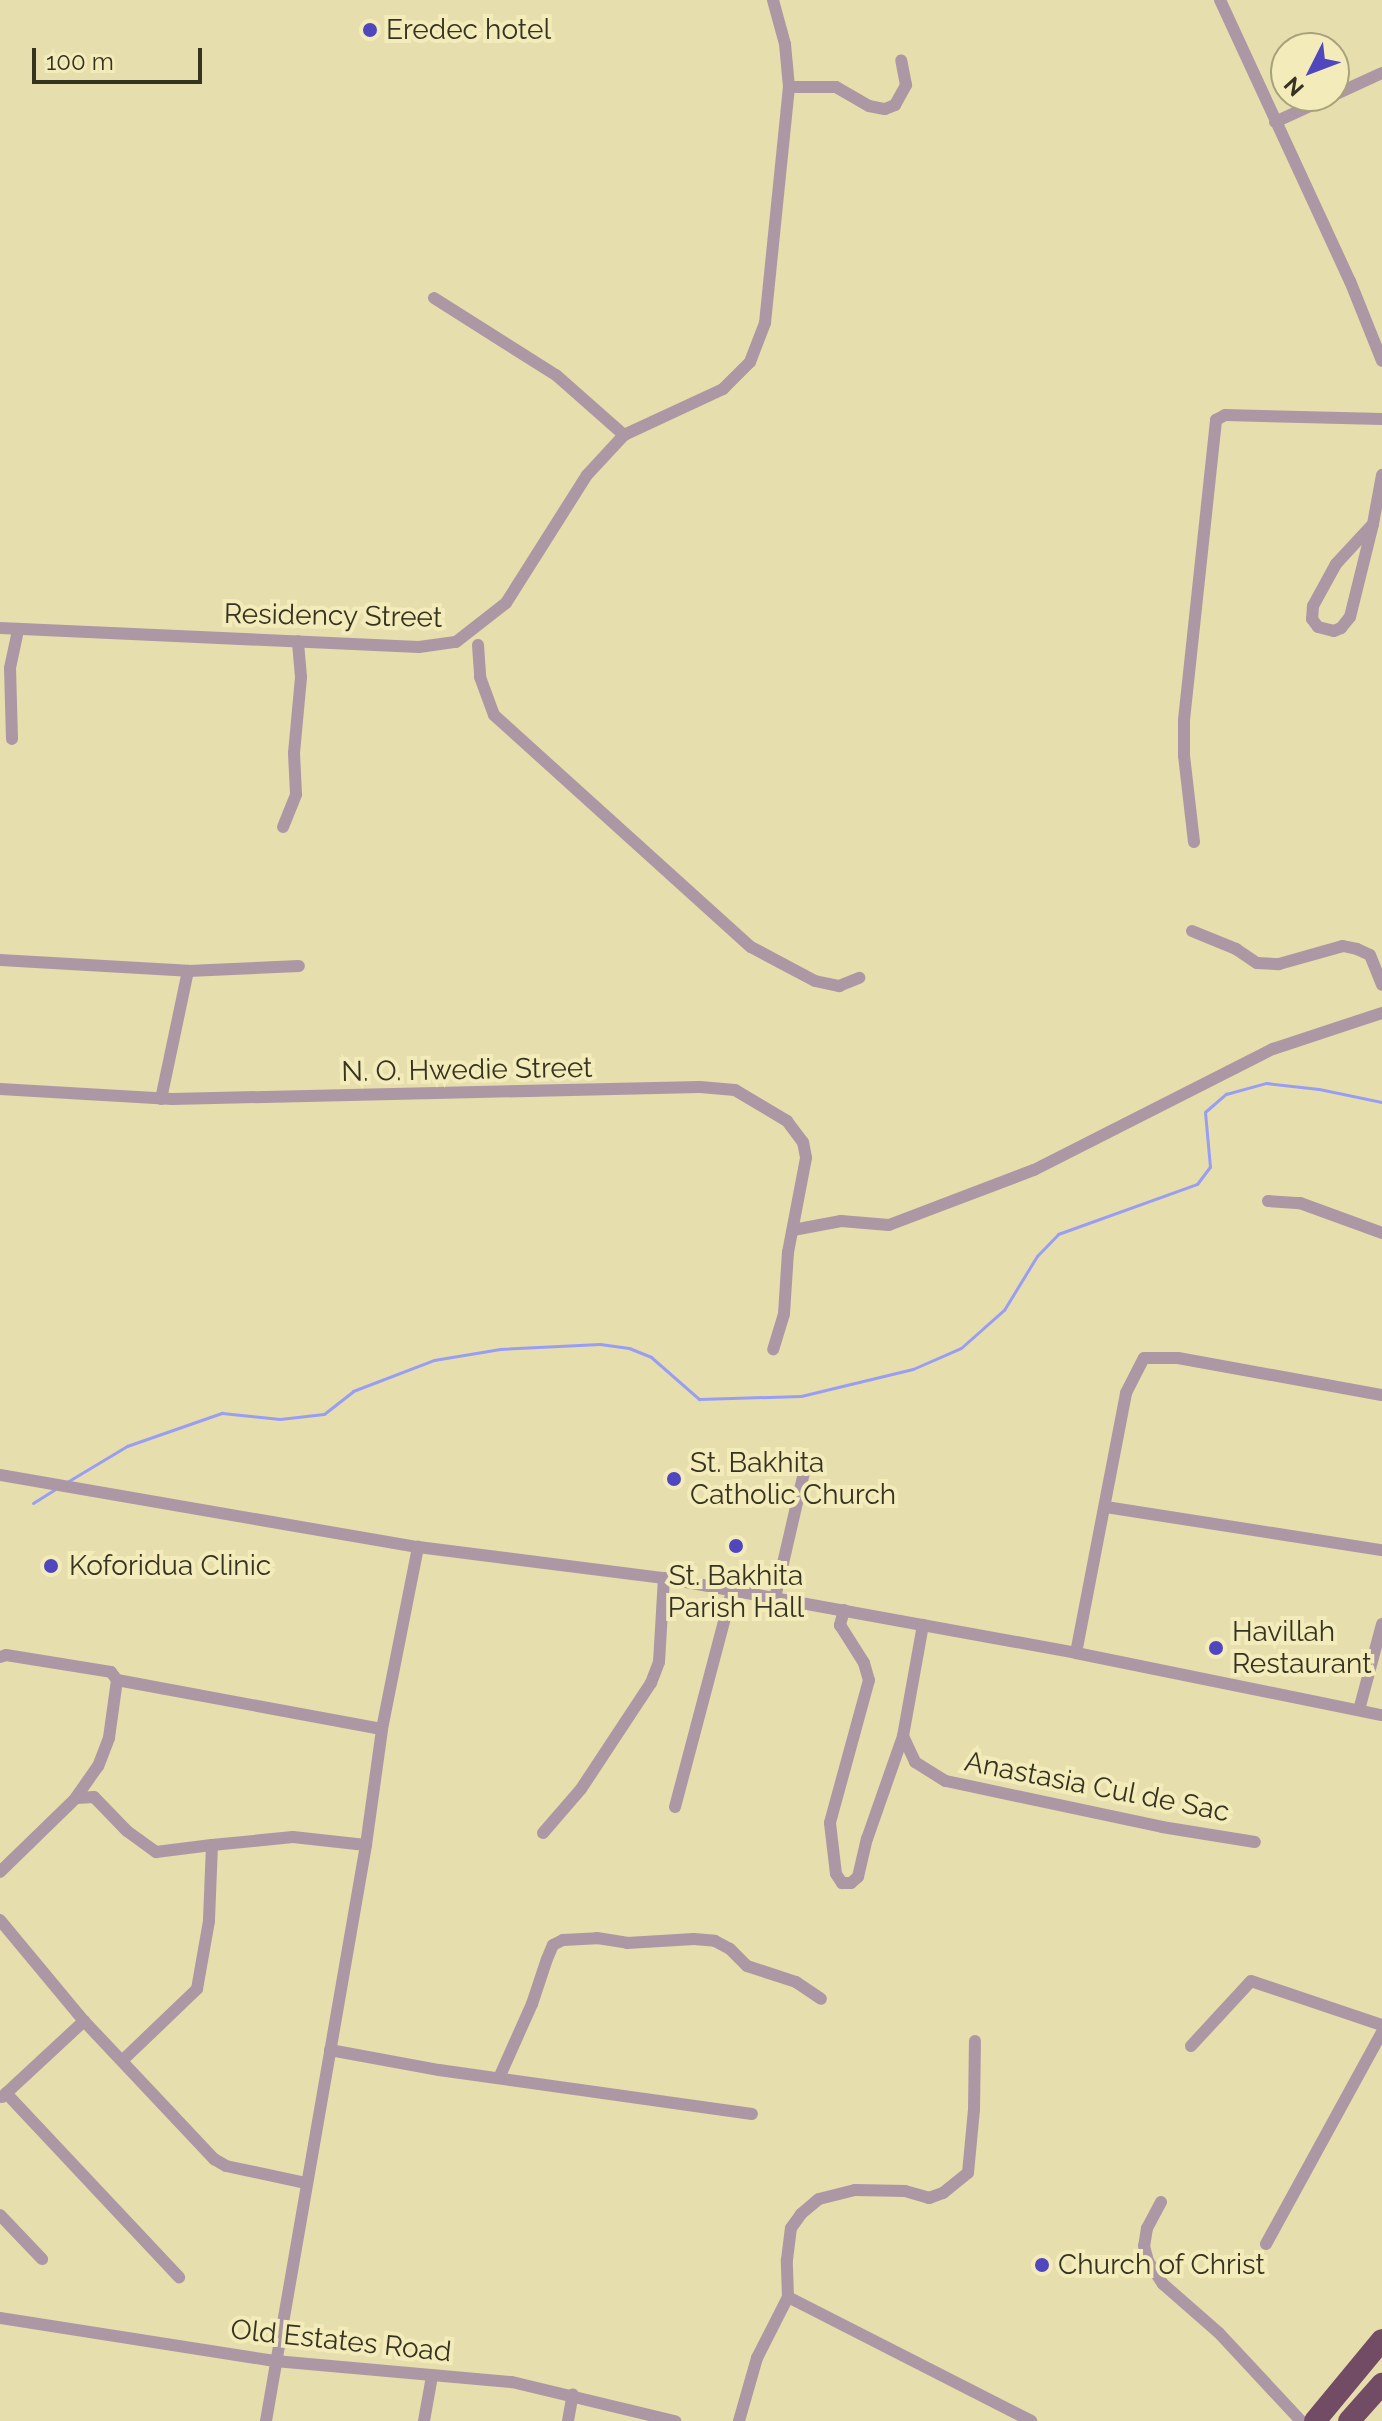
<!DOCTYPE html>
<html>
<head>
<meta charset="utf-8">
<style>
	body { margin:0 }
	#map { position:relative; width:1382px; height:2421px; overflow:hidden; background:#e6dead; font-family:Raleway,sans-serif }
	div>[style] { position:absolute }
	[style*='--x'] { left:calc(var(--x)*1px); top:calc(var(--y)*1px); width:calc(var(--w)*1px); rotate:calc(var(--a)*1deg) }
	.stream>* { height:3px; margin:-1.5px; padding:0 1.5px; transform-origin:1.5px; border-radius:1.5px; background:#999ef3 }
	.street>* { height:12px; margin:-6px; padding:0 6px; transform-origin:6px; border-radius:6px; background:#ac98a4 }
	.highway>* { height:22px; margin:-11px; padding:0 11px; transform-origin:11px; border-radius:11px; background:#724b64 }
	.dots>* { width:22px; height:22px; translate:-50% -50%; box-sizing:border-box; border:4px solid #f3ecba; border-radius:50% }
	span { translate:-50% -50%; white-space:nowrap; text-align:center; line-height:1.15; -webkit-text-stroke:8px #f3ecba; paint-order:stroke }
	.poi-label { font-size:28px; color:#363320 }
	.left { translate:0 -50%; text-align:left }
	.street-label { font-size:28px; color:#363320 }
	.north { position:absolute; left:1270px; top:32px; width:80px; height:80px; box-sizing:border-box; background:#f3ecba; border:2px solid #a7a27c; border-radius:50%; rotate:228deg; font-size:22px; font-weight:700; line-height:32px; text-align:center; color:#363320 }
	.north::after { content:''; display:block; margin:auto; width:28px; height:36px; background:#5047be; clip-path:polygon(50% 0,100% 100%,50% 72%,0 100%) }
	.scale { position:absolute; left:32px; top:48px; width:170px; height:36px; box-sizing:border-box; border:4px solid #363320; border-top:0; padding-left:10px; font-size:24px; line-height:28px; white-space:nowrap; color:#363320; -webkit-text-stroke:6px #f3ecba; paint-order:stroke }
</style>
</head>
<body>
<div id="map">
	<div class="stream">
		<div style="--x:67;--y:1482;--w:70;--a:-31"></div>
		<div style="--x:127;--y:1446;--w:101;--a:-19.2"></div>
		<div style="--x:222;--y:1413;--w:58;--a:5.9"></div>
		<div style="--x:280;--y:1419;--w:44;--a:-6.5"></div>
		<div style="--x:324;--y:1414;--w:37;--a:-38"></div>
		<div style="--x:353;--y:1391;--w:87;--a:-20.9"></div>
		<div style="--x:434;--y:1360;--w:67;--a:-9.5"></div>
		<div style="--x:500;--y:1349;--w:100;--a:-2.9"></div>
		<div style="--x:600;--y:1344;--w:29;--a:8"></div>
		<div style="--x:629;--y:1348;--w:24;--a:22"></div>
		<div style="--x:651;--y:1357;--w:64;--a:41.2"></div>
		<div style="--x:699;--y:1399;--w:102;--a:-1.7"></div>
		<div style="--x:801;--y:1396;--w:115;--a:-13.6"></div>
		<div style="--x:913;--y:1369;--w:52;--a:-23.6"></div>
		<div style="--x:961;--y:1348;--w:57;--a:-41.5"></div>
		<div style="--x:1004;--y:1310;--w:63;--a:-58.6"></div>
		<div style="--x:1037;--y:1256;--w:30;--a:-46"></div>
		<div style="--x:1058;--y:1234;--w:148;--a:-19.8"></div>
		<div style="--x:1197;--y:1184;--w:21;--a:-53"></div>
		<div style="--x:1210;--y:1167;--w:55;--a:-95.2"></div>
		<div style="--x:1205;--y:1112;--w:28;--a:-41"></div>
		<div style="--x:1226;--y:1094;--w:41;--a:-15.4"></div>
		<div style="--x:1266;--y:1083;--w:53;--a:6.5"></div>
		<div style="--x:1319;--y:1089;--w:64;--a:11.7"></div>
		<div style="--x:33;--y:1503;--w:25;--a:-32"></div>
	</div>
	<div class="street">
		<div style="--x:1220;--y:0;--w:310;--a:65.2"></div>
		<div style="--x:1350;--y:281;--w:86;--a:68.2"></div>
		<div style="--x:789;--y:87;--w:47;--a:0"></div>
		<div style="--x:836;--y:87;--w:38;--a:30"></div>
		<div style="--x:869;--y:106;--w:16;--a:11"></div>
		<div style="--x:885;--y:109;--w:11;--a:-22"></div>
		<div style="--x:895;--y:105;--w:23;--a:-61"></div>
		<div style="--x:906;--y:85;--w:25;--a:-101"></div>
		<div style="--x:1334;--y:95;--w:53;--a:-24.6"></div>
		<div style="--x:1275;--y:122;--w:63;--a:-24.5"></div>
		<div style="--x:434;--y:298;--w:144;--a:32.3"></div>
		<div style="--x:556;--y:375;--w:91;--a:41.4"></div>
		<div style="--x:1373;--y:524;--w:54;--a:132.8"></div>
		<div style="--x:1336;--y:564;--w:48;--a:118.7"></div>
		<div style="--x:1313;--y:606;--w:13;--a:94"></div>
		<div style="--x:1312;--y:619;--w:10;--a:53"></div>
		<div style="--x:1318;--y:627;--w:16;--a:14"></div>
		<div style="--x:1334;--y:631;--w:8;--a:-23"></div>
		<div style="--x:1341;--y:628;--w:14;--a:-51"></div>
		<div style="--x:1350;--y:617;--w:96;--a:-76.1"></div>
		<div style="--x:1373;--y:524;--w:50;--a:-79.6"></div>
		<div style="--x:0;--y:628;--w:419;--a:2.6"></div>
		<div style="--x:419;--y:647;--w:37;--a:-8"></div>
		<div style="--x:456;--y:642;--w:63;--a:-38"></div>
		<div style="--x:506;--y:603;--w:151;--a:-57.7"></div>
		<div style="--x:587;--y:475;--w:54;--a:-47.2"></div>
		<div style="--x:624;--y:435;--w:109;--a:-24.9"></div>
		<div style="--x:723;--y:389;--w:38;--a:-45"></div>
		<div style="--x:750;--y:362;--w:42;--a:-69"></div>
		<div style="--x:765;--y:323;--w:237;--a:-84.2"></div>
		<div style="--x:789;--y:87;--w:43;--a:-95.3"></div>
		<div style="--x:785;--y:44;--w:46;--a:-105.3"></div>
		<div style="--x:478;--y:645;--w:32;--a:86"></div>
		<div style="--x:480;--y:677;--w:40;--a:69.8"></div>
		<div style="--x:494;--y:715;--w:346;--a:42.1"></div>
		<div style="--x:751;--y:947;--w:72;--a:28"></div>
		<div style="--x:815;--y:981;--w:25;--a:12"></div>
		<div style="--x:839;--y:986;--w:22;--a:-22"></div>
		<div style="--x:12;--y:739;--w:71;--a:-91.6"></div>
		<div style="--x:10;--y:668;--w:40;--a:-78"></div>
		<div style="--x:283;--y:827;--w:35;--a:-68"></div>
		<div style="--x:296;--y:794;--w:41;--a:-92.8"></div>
		<div style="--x:294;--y:753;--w:76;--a:-84.7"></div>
		<div style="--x:301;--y:677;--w:36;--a:-95"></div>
		<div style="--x:1194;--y:842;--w:87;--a:-96.6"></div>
		<div style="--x:1184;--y:756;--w:36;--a:-90"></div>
		<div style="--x:1184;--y:720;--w:302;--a:-83.9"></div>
		<div style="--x:1216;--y:420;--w:10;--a:-29"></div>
		<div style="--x:1225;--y:415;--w:157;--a:1.5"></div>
		<div style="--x:1192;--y:931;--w:48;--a:22.2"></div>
		<div style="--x:1236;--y:949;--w:25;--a:34"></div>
		<div style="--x:1257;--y:963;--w:22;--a:3"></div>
		<div style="--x:1279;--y:964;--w:66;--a:-15.7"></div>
		<div style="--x:1343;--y:946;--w:14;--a:12"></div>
		<div style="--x:1357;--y:949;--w:14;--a:25"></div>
		<div style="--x:1370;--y:955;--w:32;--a:68"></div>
		<div style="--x:0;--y:960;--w:188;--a:3.3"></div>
		<div style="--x:188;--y:971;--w:111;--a:-2.6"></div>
		<div style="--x:0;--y:1089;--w:172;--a:3.3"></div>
		<div style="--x:172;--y:1099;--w:528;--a:-1.3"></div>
		<div style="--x:700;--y:1087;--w:35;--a:5"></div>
		<div style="--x:735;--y:1090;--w:61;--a:30.8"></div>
		<div style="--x:787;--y:1121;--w:26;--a:53"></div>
		<div style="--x:803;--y:1142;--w:16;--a:79"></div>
		<div style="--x:806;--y:1158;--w:96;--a:100.8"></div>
		<div style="--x:788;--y:1252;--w:62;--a:93.7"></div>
		<div style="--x:784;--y:1314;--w:37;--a:107"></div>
		<div style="--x:161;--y:1099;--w:131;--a:-78.1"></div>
		<div style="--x:1268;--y:1201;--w:32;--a:4"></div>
		<div style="--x:1300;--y:1203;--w:87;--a:20.1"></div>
		<div style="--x:793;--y:1230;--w:49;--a:-10.6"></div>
		<div style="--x:841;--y:1221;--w:48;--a:4.8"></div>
		<div style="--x:889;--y:1225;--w:155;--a:-20.8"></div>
		<div style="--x:1034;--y:1170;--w:268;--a:-26.9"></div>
		<div style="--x:1273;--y:1049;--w:115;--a:-18.3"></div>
		<div style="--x:0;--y:1475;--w:424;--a:9.8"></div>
		<div style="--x:418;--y:1547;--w:248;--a:7.2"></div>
		<div style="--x:664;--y:1578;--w:419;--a:10.3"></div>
		<div style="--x:1076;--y:1653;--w:312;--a:11.5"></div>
		<div style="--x:1106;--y:1507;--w:279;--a:8.9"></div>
		<div style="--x:775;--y:1598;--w:143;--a:-77"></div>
		<div style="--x:844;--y:1610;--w:16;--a:105"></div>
		<div style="--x:840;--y:1625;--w:45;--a:57.7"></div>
		<div style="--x:864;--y:1663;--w:18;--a:74"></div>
		<div style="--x:869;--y:1680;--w:148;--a:105.3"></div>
		<div style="--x:830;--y:1823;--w:51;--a:83.3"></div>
		<div style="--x:836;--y:1874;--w:11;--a:56"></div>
		<div style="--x:842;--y:1883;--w:9;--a:0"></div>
		<div style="--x:851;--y:1883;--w:9;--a:-41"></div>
		<div style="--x:858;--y:1877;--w:39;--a:-77"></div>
		<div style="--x:867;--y:1839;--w:109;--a:-70.7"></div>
		<div style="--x:903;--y:1736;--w:113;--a:-79.8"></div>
		<div style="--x:1076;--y:1653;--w:265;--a:-79.1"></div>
		<div style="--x:1126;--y:1393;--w:39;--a:-63"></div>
		<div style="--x:1144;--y:1358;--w:34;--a:0"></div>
		<div style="--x:1178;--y:1358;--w:207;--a:10.3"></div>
		<div style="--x:0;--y:1657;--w:6;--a:-18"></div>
		<div style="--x:6;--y:1655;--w:106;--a:9.2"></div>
		<div style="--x:111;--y:1672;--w:10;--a:53"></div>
		<div style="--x:117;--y:1680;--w:59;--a:97.9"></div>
		<div style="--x:109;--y:1738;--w:30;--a:111"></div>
		<div style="--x:98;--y:1766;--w:39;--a:125"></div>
		<div style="--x:76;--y:1798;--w:106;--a:135.8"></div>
		<div style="--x:117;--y:1680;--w:269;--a:10.5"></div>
		<div style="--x:1359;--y:1710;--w:89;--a:-75"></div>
		<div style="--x:903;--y:1736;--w:29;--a:65"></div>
		<div style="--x:915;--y:1762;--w:36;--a:32"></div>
		<div style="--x:946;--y:1781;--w:221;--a:12"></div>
		<div style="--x:1162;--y:1827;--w:94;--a:9.2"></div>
		<div style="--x:76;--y:1798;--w:18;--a:-3"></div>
		<div style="--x:94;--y:1797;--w:47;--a:45.9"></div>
		<div style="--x:127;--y:1831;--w:36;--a:36"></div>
		<div style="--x:156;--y:1852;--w:56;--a:-7.1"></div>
		<div style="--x:212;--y:1845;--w:76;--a:92.3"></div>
		<div style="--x:209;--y:1921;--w:69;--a:100"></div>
		<div style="--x:197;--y:1989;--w:103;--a:136.2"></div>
		<div style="--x:675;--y:1807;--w:223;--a:-75.2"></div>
		<div style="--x:543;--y:1833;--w:58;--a:-49.2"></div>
		<div style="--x:581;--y:1789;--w:127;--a:-56.6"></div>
		<div style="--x:651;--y:1683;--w:22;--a:-69"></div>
		<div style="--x:659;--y:1662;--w:84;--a:-86.6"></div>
		<div style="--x:212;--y:1845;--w:81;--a:-5.6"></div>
		<div style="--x:293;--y:1837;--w:73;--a:6.3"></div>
		<div style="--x:0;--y:1920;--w:131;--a:50.3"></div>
		<div style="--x:84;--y:2021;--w:190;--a:46.7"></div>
		<div style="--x:214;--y:2159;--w:14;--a:30"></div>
		<div style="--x:226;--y:2166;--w:82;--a:12"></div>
		<div style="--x:1191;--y:2046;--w:88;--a:-47.3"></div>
		<div style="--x:1251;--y:1981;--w:138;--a:18.6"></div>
		<div style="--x:330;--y:2050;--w:111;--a:10.4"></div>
		<div style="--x:439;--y:2070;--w:316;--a:8"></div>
		<div style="--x:499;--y:2078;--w:81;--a:-66"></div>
		<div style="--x:532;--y:2004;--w:47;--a:-71.6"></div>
		<div style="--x:547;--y:1959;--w:15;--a:-67"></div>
		<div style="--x:553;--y:1945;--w:11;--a:-27"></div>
		<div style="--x:563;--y:1940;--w:34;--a:-3"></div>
		<div style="--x:597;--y:1938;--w:30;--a:9"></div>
		<div style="--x:627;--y:1943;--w:67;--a:-3.4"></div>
		<div style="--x:694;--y:1939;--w:21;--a:5"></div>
		<div style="--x:715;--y:1941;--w:17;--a:28"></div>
		<div style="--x:730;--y:1949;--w:24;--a:45"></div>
		<div style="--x:747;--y:1966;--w:52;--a:18.1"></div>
		<div style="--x:796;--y:1982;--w:30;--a:34"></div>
		<div style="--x:6;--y:2093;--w:253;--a:46.8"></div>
		<div style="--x:2;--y:2097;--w:112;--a:-42.8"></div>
		<div style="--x:1161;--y:2202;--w:30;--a:118"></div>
		<div style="--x:1147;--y:2228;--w:18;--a:99"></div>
		<div style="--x:1144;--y:2246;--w:16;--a:75"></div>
		<div style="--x:1148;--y:2261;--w:27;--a:57"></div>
		<div style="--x:1163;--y:2284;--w:74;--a:41.2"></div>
		<div style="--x:1219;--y:2333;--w:120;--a:47"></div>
		<div style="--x:0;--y:2215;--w:61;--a:46.3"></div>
		<div style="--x:1266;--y:2244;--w:242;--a:-61.3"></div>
		<div style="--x:788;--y:2297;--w:37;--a:-92"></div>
		<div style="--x:787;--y:2260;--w:32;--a:-83"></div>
		<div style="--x:791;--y:2228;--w:17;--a:-54"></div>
		<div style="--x:801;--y:2214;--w:23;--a:-40"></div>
		<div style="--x:819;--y:2199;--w:37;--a:-14"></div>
		<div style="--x:855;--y:2190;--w:50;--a:1.1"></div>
		<div style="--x:905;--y:2191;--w:25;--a:16"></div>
		<div style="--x:929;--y:2198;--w:15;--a:-20"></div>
		<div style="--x:943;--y:2193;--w:32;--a:-39"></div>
		<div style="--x:968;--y:2173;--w:63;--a:-84.6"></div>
		<div style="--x:974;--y:2110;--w:69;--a:-89.2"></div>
		<div style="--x:0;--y:2318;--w:278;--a:8.9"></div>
		<div style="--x:275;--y:2361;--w:238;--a:5.1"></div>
		<div style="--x:512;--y:2382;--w:168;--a:13.5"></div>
		<div style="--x:266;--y:2421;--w:585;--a:-80.15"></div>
		<div style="--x:366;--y:1845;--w:117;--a:-82.1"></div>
		<div style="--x:382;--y:1729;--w:186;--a:-78.8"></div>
		<div style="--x:424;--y:2421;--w:46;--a:-79.9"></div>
		<div style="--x:568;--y:2421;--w:27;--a:-80"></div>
		<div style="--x:739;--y:2421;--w:66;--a:-74.1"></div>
		<div style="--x:757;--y:2358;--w:68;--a:-63.1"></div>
		<div style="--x:788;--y:2297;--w:273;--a:27"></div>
	</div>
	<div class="highway">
		<div style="--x:1315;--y:2421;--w:105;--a:-50.4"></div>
		<div style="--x:1349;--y:2421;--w:50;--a:-48.3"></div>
	</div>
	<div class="dots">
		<div style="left:370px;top:30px;background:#5047be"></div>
		<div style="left:674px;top:1479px;background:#5047be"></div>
		<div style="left:736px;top:1546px;background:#5047be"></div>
		<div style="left:51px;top:1566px;background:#5047be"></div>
		<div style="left:1216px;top:1648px;background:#5047be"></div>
		<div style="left:1042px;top:2265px;background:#5047be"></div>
	</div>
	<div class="poi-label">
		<span class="left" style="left:386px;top:30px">Eredec hotel</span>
		<span class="left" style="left:690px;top:1479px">St. Bakhita<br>Catholic Church</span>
		<span class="left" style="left:69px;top:1566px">Koforidua Clinic</span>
		<span style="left:736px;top:1592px">St. Bakhita<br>Parish Hall</span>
		<span class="left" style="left:1232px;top:1648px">Havillah<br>Restaurant</span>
		<span class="left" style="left:1058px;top:2265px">Church of Christ</span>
	</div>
	<div class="street-label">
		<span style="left:333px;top:616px;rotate:1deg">Residency Street</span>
		<span style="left:467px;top:1070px;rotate:-1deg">N. O. Hwedie Street</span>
		<span style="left:1097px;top:1787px;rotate:11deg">Anastasia Cul de Sac</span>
		<span style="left:341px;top:2341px;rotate:6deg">Old Estates Road</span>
	</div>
	<div class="north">N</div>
	<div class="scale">100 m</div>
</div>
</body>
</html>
